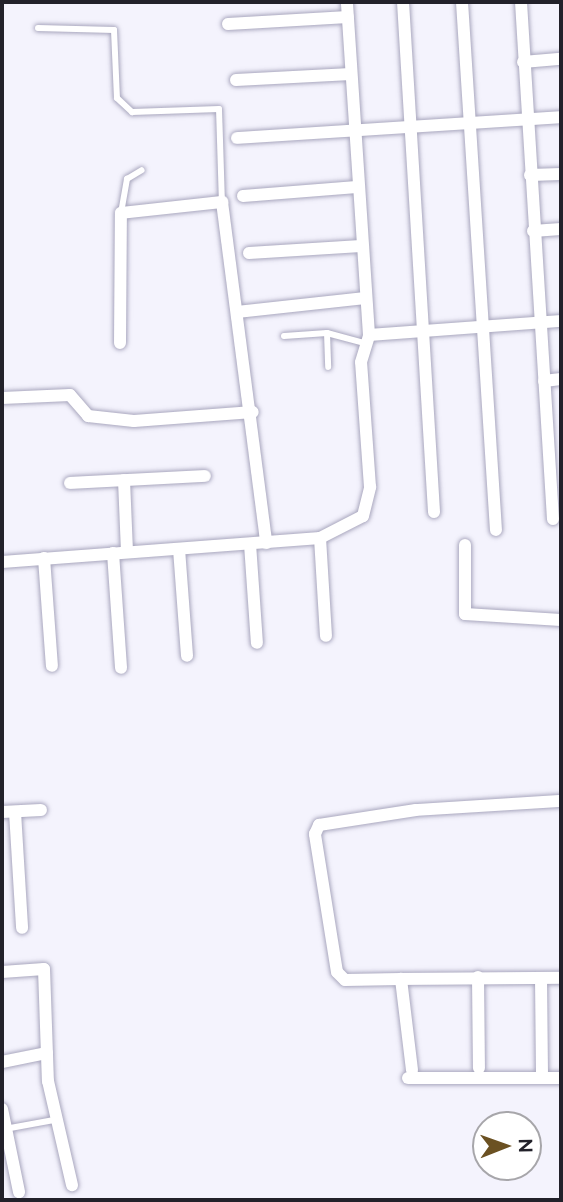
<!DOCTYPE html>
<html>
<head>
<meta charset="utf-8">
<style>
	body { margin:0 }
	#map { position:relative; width:563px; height:1202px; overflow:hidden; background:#f4f3fd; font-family:Raleway,sans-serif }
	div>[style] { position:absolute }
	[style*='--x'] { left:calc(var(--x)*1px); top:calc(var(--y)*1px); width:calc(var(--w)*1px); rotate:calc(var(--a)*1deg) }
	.roads { filter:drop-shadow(0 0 2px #a9a7be) drop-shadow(0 0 2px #a9a7be) }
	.service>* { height:6px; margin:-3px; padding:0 3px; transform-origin:3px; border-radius:3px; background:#fff }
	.minor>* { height:12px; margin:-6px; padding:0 6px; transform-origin:6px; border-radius:6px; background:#fff }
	span { translate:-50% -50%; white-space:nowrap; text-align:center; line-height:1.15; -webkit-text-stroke:7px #fff; paint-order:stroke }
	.frame { position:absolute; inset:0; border:4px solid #22212a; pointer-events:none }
	.north { position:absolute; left:472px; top:1111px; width:70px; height:70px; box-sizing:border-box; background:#fff; border:2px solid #a7a6aa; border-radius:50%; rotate:89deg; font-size:19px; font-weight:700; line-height:28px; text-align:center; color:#22212a }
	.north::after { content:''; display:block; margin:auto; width:24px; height:32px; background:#6b5122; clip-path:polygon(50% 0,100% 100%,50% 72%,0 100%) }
</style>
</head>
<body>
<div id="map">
	<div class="roads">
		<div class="service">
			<div style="--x:38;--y:28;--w:76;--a:1.5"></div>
			<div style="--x:114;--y:30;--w:68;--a:87.5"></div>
			<div style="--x:117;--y:98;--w:21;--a:43"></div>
			<div style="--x:132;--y:112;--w:87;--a:-2"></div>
			<div style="--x:219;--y:109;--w:93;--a:88.2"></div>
			<div style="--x:121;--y:213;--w:35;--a:-80"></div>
			<div style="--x:127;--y:179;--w:17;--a:-31"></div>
			<div style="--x:327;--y:333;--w:34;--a:88"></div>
			<div style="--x:284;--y:336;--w:43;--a:-4"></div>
			<div style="--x:327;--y:333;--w:38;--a:15"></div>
			<div style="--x:5;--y:1129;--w:55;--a:-10.5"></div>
		</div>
		<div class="minor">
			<div style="--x:403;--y:2;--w:511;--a:86.52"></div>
			<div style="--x:462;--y:2;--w:529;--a:86.32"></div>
			<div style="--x:521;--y:2;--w:518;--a:86.46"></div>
			<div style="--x:228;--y:24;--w:120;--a:-3.3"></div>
			<div style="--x:523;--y:62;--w:38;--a:-5"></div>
			<div style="--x:236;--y:80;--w:115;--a:-3"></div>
			<div style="--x:237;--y:138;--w:325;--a:-3.7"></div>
			<div style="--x:530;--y:175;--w:31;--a:-2"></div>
			<div style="--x:243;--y:196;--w:114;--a:-4.5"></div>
			<div style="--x:533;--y:231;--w:28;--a:-4"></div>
			<div style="--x:249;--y:253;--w:112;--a:-3.6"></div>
			<div style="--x:237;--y:312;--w:129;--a:-6.2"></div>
			<div style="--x:369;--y:335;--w:193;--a:-4.2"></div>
			<div style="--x:120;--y:343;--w:130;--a:-89.6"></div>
			<div style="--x:121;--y:213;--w:102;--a:-6.2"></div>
			<div style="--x:222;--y:202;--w:344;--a:82.6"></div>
			<div style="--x:544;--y:381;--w:17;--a:-7"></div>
			<div style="--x:2;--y:398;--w:68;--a:-2.5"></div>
			<div style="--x:70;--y:395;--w:28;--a:49"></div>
			<div style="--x:88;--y:416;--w:46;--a:6.2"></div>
			<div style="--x:134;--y:421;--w:119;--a:-4.3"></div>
			<div style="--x:124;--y:480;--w:72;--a:87.6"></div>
			<div style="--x:70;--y:483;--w:135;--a:-3"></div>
			<div style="--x:320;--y:538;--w:98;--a:86.5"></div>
			<div style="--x:250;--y:544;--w:99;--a:86"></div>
			<div style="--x:465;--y:545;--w:69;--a:90"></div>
			<div style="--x:465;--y:614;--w:96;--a:3.6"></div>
			<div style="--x:179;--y:549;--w:107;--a:85.7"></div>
			<div style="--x:113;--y:553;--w:115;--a:86"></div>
			<div style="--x:44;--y:558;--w:108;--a:85.8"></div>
			<div style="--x:2;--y:562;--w:319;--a:-4.3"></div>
			<div style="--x:320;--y:538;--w:48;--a:-27.1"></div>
			<div style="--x:363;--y:516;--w:30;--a:-76"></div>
			<div style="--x:370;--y:487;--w:125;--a:-94.1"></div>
			<div style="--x:361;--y:362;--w:28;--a:-73"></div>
			<div style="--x:369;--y:335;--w:334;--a:-93.8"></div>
			<div style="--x:2;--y:812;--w:39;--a:-3"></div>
			<div style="--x:15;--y:812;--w:116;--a:86.5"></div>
			<div style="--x:2;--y:972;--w:42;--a:-4.1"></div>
			<div style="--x:44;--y:969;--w:112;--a:88"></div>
			<div style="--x:48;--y:1081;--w:107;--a:77"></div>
			<div style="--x:478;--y:977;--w:91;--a:89.4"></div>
			<div style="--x:541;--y:978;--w:95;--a:89.4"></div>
			<div style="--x:401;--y:979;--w:56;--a:179"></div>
			<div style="--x:345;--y:980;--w:11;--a:-135"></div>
			<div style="--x:337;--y:972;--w:140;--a:-99.1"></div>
			<div style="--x:315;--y:834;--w:10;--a:-66"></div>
			<div style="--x:319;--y:825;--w:98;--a:-8.8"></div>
			<div style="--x:416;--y:810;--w:145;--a:-3.6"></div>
			<div style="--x:2;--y:1062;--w:46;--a:-11.3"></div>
			<div style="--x:412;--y:1070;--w:92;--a:-96.9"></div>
			<div style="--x:401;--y:979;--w:160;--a:-0.4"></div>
			<div style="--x:408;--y:1078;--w:153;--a:0"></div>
			<div style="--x:2;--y:1109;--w:85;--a:78.4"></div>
		</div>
	</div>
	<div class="frame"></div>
	<div class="north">N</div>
</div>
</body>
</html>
